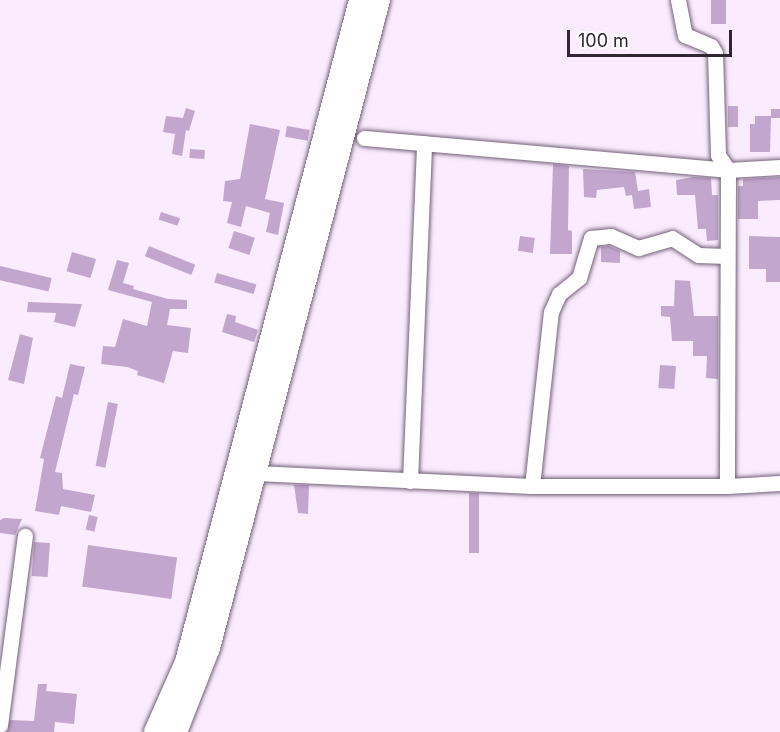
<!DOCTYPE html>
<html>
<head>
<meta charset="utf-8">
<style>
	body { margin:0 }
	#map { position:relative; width:780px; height:732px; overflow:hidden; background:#faecfe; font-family:Inter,sans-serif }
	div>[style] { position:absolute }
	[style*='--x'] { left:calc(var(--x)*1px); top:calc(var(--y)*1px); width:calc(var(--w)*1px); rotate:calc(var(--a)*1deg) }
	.building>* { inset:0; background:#c3a6cd; transform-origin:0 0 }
	.roads { filter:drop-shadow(0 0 2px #735f79) drop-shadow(0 0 2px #735f79) }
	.minor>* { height:15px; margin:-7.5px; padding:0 7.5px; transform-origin:7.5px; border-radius:7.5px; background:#fff }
	.highway>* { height:22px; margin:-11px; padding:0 11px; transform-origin:11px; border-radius:11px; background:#fff }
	span { translate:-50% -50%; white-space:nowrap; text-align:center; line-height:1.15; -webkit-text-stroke:5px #fff; paint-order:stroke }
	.scale { position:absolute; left:567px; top:30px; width:165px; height:27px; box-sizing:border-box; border:3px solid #2f2631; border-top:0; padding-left:8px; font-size:18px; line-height:21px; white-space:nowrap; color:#2f2631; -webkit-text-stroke:4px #fff; paint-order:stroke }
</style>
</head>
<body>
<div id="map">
	<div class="building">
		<div style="left:711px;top:0;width:15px;height:24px"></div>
		<div style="left:728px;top:106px;width:10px;height:21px"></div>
		<div style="clip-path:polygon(186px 108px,195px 111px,189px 131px,186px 130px,182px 156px,172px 154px,175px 134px,163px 132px,166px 116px,183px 118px)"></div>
		<div style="left:771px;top:109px;width:9px;height:9px"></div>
		<div style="clip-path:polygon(755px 116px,771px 116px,770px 152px,750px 152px,750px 124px,755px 124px)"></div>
		<div style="clip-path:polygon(250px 124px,280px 130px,265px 199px,284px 203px,278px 235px,266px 232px,270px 213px,246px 206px,241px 227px,227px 223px,232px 202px,223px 201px,225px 181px,240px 179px)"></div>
		<div style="left:287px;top:126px;width:23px;height:11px;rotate:10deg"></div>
		<div style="left:190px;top:149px;width:15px;height:9px;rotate:4deg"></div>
		<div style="clip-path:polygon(553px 164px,569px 166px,568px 230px,572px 231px,572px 254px,550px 254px)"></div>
		<div style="clip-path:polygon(583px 169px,635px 172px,638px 191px,649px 189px,651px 207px,634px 209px,632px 195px,626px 196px,624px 187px,597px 190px,596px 198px,584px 197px)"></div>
		<div style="clip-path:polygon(694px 177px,711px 178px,712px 195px,718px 195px,718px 240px,707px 241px,706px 229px,698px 229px,695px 195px,677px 195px,676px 180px)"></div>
		<div style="clip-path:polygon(780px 177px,780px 200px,758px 201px,758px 219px,738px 219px,738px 186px,743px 186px,743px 179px)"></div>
		<div style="left:161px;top:212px;width:20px;height:8px;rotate:18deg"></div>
		<div style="left:234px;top:231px;width:22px;height:18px;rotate:18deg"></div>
		<div style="left:520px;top:236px;width:15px;height:15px;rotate:8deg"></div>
		<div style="clip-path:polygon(749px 236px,780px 237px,780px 282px,766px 282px,766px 269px,749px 269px)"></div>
		<div style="left:149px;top:246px;width:50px;height:11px;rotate:22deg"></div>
		<div style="clip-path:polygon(609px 246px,620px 251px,620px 263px,601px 262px,601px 247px)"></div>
		<div style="left:72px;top:252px;width:25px;height:20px;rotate:16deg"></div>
		<div style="clip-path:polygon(117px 260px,129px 263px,123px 283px,134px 286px,133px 289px,168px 299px,187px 300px,187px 309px,170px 309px,167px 325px,191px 328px,188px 353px,173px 351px,164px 383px,137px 375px,138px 371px,127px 367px,101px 364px,103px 346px,115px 347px,123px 319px,147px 326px,152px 302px,108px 290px)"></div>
		<div style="left:0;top:266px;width:53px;height:14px;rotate:13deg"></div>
		<div style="left:217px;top:273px;width:41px;height:10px;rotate:16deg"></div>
		<div style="clip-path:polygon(675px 280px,690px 281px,694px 316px,718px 316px,718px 379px,706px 378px,707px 356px,693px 356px,693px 341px,672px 341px,670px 317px,661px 316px,661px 306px,674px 306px)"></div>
		<div style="clip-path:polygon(28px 302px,82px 304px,75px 327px,54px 322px,56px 313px,27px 312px)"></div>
		<div style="clip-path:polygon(227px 314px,236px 316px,235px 322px,258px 330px,254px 342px,222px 332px)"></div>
		<div style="clip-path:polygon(20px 334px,33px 338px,24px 384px,8px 380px)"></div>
		<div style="clip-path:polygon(70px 364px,85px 367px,78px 395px,74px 394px,55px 472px,62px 473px,63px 489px,95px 495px,91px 512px,61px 506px,59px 515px,35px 511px,44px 459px,40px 458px,56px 396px,62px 398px)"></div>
		<div style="left:660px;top:365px;width:16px;height:23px;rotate:4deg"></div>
		<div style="left:108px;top:402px;width:10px;height:65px;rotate:11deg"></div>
		<div style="clip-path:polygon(294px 485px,309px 485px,308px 514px,298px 513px)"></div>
		<div style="left:469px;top:493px;width:10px;height:60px"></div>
		<div style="left:89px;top:515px;width:9px;height:15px;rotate:13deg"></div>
		<div style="clip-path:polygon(4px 518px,22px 519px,15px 535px,0 533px,0 520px)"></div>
		<div style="left:34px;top:542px;width:16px;height:34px;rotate:4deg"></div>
		<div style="left:88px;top:545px;width:90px;height:42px;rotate:8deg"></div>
		<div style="clip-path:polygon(38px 684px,47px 684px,46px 691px,77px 694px,74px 724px,55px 722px,54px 732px,7px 732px,10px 720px,34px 721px)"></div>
	</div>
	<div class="roads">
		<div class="minor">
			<div style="--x:678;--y:0;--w:36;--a:79"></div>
			<div style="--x:685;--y:35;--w:28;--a:23"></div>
			<div style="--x:711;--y:46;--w:8;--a:60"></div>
			<div style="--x:715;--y:53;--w:102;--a:88.3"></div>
			<div style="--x:718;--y:155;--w:18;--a:56"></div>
			<div style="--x:728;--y:170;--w:52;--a:-3.3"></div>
			<div style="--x:364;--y:138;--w:365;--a:5"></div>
			<div style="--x:728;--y:170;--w:316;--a:90.2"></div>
			<div style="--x:727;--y:486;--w:53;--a:-3.2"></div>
			<div style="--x:256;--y:473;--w:276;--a:2.7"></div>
			<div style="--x:532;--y:486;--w:195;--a:0"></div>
			<div style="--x:410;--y:481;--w:338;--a:-87.6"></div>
			<div style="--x:532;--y:486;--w:175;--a:-83.8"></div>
			<div style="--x:551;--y:312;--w:20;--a:-66"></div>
			<div style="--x:559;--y:294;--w:26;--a:-39"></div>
			<div style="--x:579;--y:278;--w:42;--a:-73.3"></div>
			<div style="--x:591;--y:238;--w:20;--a:-6"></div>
			<div style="--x:611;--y:236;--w:30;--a:24"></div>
			<div style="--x:638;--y:248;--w:35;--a:-16"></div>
			<div style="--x:672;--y:238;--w:31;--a:33"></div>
			<div style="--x:698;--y:255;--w:29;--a:2"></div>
			<div style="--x:0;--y:725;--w:191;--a:-82.5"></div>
		</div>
		<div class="highway">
			<div style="--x:155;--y:732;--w:77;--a:-66.1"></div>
			<div style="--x:186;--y:662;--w:684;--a:-75.27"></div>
			<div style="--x:176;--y:732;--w:90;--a:-68.6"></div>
			<div style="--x:209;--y:648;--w:670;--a:-75.3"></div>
		</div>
	</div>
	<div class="scale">100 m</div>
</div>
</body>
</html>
